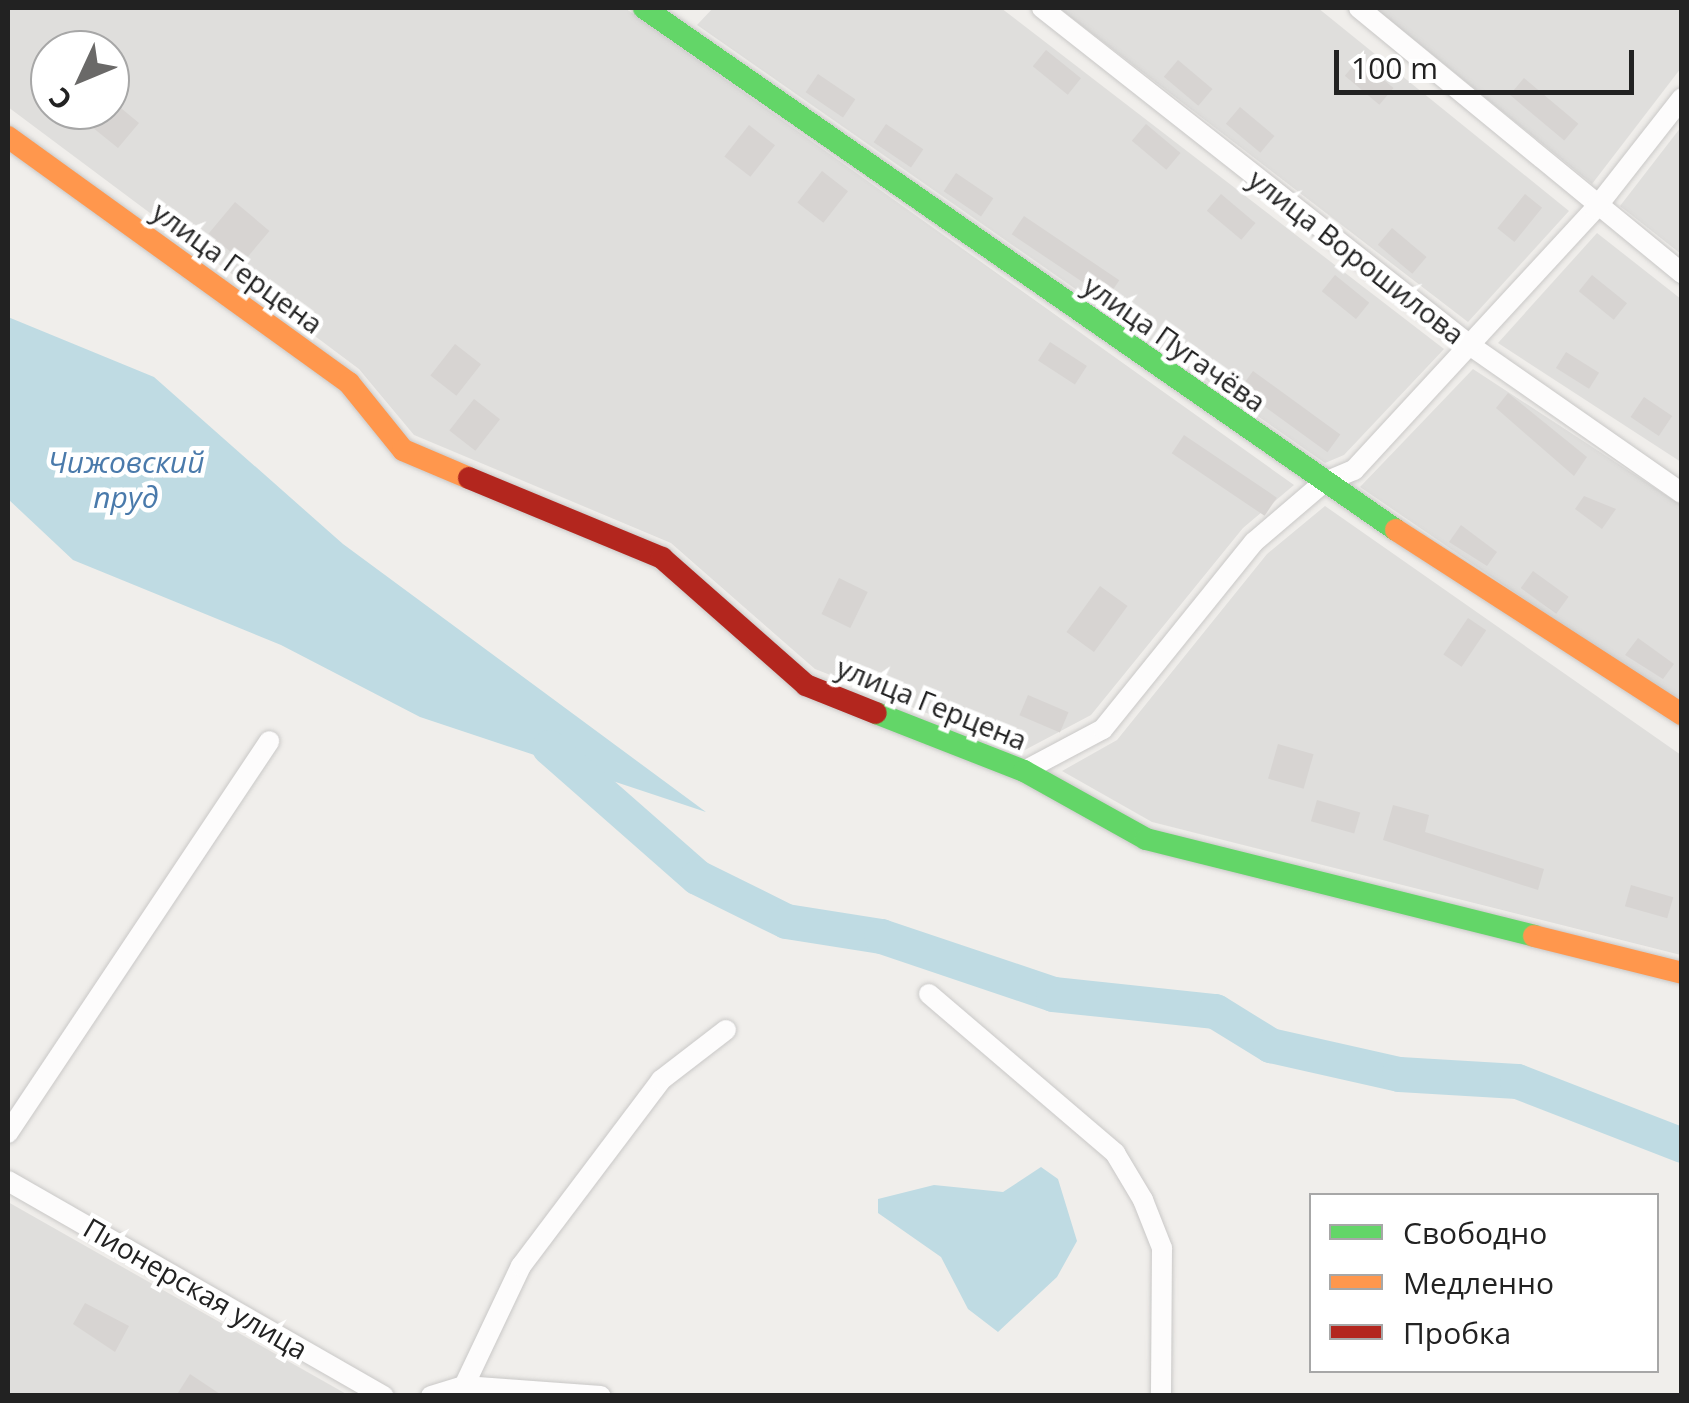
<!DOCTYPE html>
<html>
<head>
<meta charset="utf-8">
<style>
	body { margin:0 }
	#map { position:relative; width:1689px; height:1403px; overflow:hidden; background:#f0eeeb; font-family:"Open Sans",sans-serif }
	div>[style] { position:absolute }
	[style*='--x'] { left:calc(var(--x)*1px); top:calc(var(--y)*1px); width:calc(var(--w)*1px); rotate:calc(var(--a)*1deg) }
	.residential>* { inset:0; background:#dfdedc }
	.water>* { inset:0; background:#bfdbe3 }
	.river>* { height:35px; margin:-17.5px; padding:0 17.5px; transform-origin:17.5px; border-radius:17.5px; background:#bfdbe3 }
	.building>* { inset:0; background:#d7d4d2; transform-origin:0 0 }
	.roads { filter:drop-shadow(0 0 2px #c9c8c7) drop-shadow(0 0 2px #c9c8c7) }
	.street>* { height:20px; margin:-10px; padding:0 10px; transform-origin:10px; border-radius:10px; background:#fdfcfc }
	.fast>* { height:22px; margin:-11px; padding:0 11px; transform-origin:11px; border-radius:11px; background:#63d668 }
	.slow>* { height:22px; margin:-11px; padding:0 11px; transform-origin:11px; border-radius:11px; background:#ff974d }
	.jam>* { height:22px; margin:-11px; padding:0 11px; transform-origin:11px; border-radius:11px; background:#b3261e }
	span { translate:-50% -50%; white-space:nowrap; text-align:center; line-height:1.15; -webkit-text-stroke:9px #fff; paint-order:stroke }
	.street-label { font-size:28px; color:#222 }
	.water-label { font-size:30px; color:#4a7aab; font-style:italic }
	.frame { position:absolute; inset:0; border:10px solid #222; pointer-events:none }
	.legend { position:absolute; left:1309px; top:1193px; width:350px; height:180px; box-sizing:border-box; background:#fff; border:2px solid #a7a7a7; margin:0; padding:12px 18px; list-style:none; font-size:30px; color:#222 }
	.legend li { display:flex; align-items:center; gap:20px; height:50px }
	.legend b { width:50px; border:2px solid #a7a7a7 }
	.north { position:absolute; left:30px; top:30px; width:100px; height:100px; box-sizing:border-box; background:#fff; border:2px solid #a7a7a7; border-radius:50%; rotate:226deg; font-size:28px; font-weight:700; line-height:40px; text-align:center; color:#222 }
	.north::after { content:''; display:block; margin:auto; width:35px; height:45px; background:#6a6968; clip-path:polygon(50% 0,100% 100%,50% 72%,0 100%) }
	.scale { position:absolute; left:1334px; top:50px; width:300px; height:45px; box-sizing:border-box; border:5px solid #222; border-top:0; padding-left:12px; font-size:30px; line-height:35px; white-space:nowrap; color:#222; -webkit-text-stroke:8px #fff; paint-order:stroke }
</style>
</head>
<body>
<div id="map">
	<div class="residential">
		<div style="clip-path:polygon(evenodd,8px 8px,625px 8px,1294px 485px,1243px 528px,1091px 715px,1023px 751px,815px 669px,671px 543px,414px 435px,359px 369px,8px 107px,8px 8px,50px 50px,110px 50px,110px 110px,50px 110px,50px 50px)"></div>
		<div style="clip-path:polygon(713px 8px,1001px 8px,1444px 349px,1344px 455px,1325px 463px,697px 25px)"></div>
		<div style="clip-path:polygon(1059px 8px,1318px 8px,1569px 211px,1468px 322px)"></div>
		<div style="clip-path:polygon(1375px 8px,1681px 8px,1681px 68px,1592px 184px)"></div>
		<div style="clip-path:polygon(1681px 127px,1681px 254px,1620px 206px)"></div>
		<div style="clip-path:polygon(1597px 233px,1681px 299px,1681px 462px,1498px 343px)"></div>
		<div style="clip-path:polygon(1473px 369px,1681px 505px,1681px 706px,1360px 487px)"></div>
		<div style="clip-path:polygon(1325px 506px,1681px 755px,1681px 955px,1152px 822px,1062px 771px,1117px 740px,1267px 554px)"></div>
		<div style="clip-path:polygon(8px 1202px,348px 1395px,8px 1395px)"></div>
	</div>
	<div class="water">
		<div style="clip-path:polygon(8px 317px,154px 377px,343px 544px,706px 812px,420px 717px,281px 645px,73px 560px,8px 499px)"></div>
		<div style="clip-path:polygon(1041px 1167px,1058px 1179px,1077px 1241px,1057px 1277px,998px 1332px,968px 1309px,941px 1257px,878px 1213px,878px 1199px,934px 1185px,1003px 1192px)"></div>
	</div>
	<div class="river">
		<div style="--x:549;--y:747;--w:197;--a:41.3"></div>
		<div style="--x:697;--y:877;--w:99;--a:26.3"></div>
		<div style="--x:786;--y:921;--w:96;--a:9"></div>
		<div style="--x:881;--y:936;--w:182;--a:18.6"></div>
		<div style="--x:1053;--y:994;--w:163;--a:6"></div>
		<div style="--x:1215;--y:1011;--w:65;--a:31.7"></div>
		<div style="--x:1270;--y:1045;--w:132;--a:12.7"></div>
		<div style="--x:1399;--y:1074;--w:118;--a:3.4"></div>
		<div style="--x:1517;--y:1081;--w:177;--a:21.2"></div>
	</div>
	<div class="building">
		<div style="left:1046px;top:50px;width:45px;height:21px;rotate:39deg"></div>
		<div style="left:1359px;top:59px;width:45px;height:22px;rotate:40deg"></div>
		<div style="left:1178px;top:60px;width:45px;height:22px;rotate:40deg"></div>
		<div style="left:818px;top:74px;width:45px;height:22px;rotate:34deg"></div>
		<div style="left:1524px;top:78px;width:71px;height:22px;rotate:40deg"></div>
		<div style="clip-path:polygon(110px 99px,139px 123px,118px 148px,87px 123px,110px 110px)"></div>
		<div style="left:1240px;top:107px;width:45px;height:22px;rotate:40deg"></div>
		<div style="left:886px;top:124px;width:45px;height:22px;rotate:34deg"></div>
		<div style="left:1146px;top:124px;width:45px;height:22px;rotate:40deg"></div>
		<div style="left:749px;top:125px;width:33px;height:40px;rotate:38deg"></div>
		<div style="left:822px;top:171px;width:33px;height:40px;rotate:38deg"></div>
		<div style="left:956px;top:173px;width:45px;height:22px;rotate:34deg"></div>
		<div style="left:1221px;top:194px;width:45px;height:22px;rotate:40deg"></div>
		<div style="left:1525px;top:194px;width:22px;height:44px;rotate:39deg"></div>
		<div style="left:235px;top:202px;width:45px;height:41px;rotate:40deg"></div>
		<div style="left:1024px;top:216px;width:115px;height:22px;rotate:34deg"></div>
		<div style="left:1392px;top:228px;width:45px;height:22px;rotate:40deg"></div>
		<div style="left:1335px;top:275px;width:44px;height:21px;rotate:39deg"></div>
		<div style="left:1592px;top:275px;width:45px;height:21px;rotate:39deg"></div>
		<div style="left:1050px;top:342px;width:44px;height:22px;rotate:33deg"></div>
		<div style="left:455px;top:344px;width:33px;height:40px;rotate:38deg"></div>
		<div style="left:1566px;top:352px;width:39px;height:19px;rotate:32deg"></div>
		<div style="left:1253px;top:371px;width:108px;height:22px;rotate:36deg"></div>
		<div style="clip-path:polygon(1508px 393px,1587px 457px,1574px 476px,1496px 408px)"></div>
		<div style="left:1644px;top:397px;width:34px;height:24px;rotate:34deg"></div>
		<div style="left:474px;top:399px;width:33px;height:40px;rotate:38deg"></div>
		<div style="left:1184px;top:435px;width:112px;height:22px;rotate:34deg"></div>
		<div style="clip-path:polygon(1584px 496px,1616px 509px,1602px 529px,1575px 509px)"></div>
		<div style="clip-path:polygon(1461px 525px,1497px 552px,1487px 566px,1449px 542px)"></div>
		<div style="left:1533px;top:571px;width:44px;height:21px;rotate:36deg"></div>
		<div style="left:839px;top:578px;width:32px;height:40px;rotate:26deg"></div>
		<div style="left:1100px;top:586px;width:34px;height:57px;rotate:36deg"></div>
		<div style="left:1468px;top:618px;width:22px;height:44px;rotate:34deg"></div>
		<div style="clip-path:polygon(1638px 638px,1674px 664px,1663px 679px,1625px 655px)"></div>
		<div style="left:1028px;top:695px;width:44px;height:22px;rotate:23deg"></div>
		<div style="left:1278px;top:744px;width:37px;height:36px;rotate:16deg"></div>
		<div style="left:1317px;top:800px;width:45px;height:22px;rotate:16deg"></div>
		<div style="clip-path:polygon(1393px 805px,1429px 815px,1425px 832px,1544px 869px,1538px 890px,1383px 840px)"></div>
		<div style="left:1631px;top:885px;width:44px;height:22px;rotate:16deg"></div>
		<div style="clip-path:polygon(85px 1303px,129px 1326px,115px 1352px,73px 1324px)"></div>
		<div style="clip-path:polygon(190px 1374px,223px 1396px,176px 1396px)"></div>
	</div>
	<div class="roads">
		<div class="street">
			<div style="--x:1042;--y:8;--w:546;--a:38.23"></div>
			<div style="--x:1471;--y:346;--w:257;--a:34.9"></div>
			<div style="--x:1359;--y:8;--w:418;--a:39.4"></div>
			<div style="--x:1024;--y:771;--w:89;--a:-28"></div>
			<div style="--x:1103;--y:729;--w:240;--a:-51.1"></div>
			<div style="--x:1254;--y:542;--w:91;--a:-40.5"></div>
			<div style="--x:1323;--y:483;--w:34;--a:-23"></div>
			<div style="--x:1354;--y:470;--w:355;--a:-47.3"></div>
			<div style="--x:1595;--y:209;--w:141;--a:-51.9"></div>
			<div style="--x:929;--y:994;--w:245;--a:40.5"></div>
			<div style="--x:1115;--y:1153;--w:55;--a:59.2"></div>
			<div style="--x:1143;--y:1200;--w:52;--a:68.4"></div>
			<div style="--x:1162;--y:1248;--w:148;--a:90.4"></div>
			<div style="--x:8;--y:1133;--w:471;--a:-56.3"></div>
			<div style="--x:8;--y:1181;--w:433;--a:29.8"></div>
			<div style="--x:464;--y:1386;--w:133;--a:-64.6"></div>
			<div style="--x:521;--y:1266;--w:233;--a:-53"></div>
			<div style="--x:661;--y:1080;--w:82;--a:-37.6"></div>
			<div style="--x:431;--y:1396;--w:34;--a:-17"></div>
			<div style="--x:464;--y:1386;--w:137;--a:4.2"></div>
		</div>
		<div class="fast">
			<div style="--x:644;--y:8;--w:915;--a:34.77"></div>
			<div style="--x:876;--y:713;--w:159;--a:21.4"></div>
			<div style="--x:1024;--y:771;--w:140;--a:29.1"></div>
			<div style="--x:1146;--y:839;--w:400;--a:14"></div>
		</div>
		<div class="slow">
			<div style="--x:8;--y:137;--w:420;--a:35.8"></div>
			<div style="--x:349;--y:383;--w:86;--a:51.1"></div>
			<div style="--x:403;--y:450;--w:72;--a:23"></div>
			<div style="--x:1396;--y:530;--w:340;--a:32.8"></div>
			<div style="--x:1534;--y:936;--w:153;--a:14"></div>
		</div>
		<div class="jam">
			<div style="--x:469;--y:478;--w:209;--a:22.5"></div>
			<div style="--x:662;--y:558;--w:192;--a:41.4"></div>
			<div style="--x:806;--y:685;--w:75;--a:21.8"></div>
		</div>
	</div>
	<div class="street-label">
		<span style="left:1357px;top:256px;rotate:38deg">улица Ворошилова</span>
		<span style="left:238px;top:267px;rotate:36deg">улица Герцена</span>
		<span style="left:1175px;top:343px;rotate:35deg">улица Пугачёва</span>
		<span style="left:932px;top:703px;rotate:22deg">улица Герцена</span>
		<span style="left:196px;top:1288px;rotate:30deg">Пионерская улица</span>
	</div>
	<div class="water-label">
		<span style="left:126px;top:479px">Чижовский<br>пруд</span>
	</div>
	<div class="frame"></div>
	<ul class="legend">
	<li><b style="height:12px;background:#63d668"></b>Свободно</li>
	<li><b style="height:12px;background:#ff974d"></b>Медленно</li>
	<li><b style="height:12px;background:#b3261e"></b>Пробка</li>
	</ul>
	<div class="north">С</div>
	<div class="scale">100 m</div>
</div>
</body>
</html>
